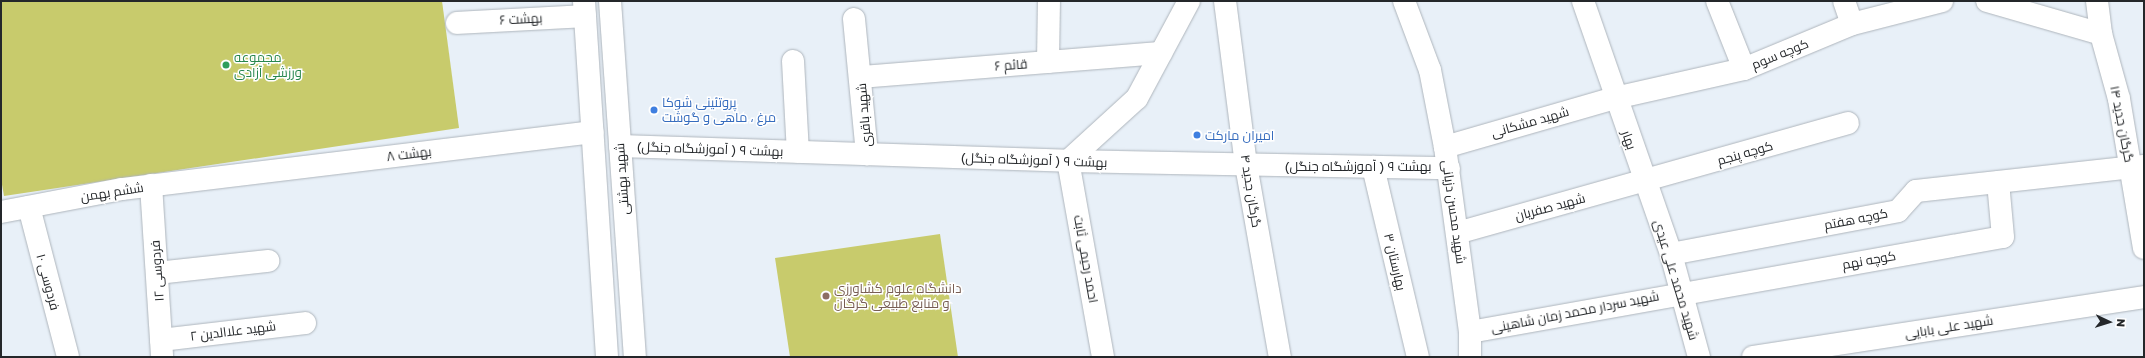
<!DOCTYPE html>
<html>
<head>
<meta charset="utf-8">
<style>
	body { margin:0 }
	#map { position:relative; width:2145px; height:358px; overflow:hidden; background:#e8f0f8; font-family:"Golos Text",Cairo,sans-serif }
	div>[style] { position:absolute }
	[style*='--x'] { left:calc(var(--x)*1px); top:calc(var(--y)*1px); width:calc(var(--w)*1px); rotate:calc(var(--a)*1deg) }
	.green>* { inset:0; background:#c8cb6c }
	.roads { filter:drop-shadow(0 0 1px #aeb5bc) drop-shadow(0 0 1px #aeb5bc) }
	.minor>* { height:22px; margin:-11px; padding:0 11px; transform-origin:11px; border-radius:11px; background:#fff }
	.major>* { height:22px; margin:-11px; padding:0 11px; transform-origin:11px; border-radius:11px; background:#fff }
	.dots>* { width:11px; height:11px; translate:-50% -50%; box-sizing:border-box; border:2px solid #fff; border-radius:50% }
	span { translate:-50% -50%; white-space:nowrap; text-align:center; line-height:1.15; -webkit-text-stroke:3px #fff; paint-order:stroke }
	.street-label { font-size:13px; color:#24272a }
	.leisure-label { font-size:13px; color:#27864d }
	.left { translate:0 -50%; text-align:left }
	.shop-label { font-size:13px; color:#366cbe }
	.education-label { font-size:13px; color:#785e54 }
	.frame { position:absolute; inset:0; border:2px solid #24272a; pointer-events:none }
	.north { position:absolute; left:2089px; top:302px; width:40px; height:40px; -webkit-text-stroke:3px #fff; paint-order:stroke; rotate:94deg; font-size:11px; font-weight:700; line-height:16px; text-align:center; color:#24272a }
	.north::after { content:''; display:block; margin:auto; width:14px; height:18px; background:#24272a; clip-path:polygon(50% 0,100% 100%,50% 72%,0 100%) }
</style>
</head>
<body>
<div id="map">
	<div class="green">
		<div style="clip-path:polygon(1px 1px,442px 1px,459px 128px,4px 196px,1px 179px)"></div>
		<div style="clip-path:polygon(940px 234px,958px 357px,790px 357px,775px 258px)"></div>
	</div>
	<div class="roads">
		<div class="minor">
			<div style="--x:1225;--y:1;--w:165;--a:82.7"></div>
			<div style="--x:1246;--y:165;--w:195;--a:80"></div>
			<div style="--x:1404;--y:1;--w:74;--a:69.4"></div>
			<div style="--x:1430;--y:70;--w:78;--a:79"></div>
			<div style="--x:1445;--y:147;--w:187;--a:82.3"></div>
			<div style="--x:1470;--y:332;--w:25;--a:90"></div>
			<div style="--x:1583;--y:1;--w:268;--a:70.8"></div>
			<div style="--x:1671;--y:254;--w:107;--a:74.8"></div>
			<div style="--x:1717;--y:1;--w:73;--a:68.3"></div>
			<div style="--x:1844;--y:1;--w:24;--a:71"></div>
			<div style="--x:1987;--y:1;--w:119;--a:16.1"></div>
			<div style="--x:2097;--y:1;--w:33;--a:83"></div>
			<div style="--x:2101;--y:34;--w:67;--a:74.5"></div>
			<div style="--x:2119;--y:99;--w:151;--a:80.5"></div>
			<div style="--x:854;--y:19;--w:136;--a:84.5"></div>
			<div style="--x:457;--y:23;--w:128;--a:-3.1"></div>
			<div style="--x:793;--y:61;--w:91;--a:86.9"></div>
			<div style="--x:1048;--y:62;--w:61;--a:-89.1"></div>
			<div style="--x:861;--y:77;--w:301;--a:-4.6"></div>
			<div style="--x:620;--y:146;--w:448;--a:1.9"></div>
			<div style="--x:1068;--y:161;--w:381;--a:1.1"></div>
			<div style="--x:1445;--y:147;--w:177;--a:-16.1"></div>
			<div style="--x:1615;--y:98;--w:132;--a:-12.7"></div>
			<div style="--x:1744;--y:69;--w:117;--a:-22.6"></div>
			<div style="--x:1852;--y:24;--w:93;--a:-14.3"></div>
			<div style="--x:1373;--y:167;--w:195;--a:76.7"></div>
			<div style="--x:151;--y:185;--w:172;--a:86.3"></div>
			<div style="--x:29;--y:207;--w:155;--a:75.4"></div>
			<div style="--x:1;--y:212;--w:123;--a:-10.8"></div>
			<div style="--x:122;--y:189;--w:474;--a:-6.9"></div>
			<div style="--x:1457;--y:233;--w:406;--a:-15.7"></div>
			<div style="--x:1671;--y:254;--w:231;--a:-10.7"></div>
			<div style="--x:1898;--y:211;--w:27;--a:-48"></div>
			<div style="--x:1916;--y:191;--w:229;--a:-6.3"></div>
			<div style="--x:157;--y:273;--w:112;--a:-6.2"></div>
			<div style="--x:1470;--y:332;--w:541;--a:-10.11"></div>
			<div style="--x:2003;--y:237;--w:55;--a:-95.2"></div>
			<div style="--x:161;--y:340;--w:145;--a:-6.7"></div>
			<div style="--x:1103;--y:357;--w:199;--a:-100.1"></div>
			<div style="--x:1068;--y:161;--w:93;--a:-42.4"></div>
			<div style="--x:1137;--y:98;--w:110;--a:-61.8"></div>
			<div style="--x:1753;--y:357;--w:396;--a:-8.7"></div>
		</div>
		<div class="major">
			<div style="--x:584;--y:1;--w:357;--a:86.3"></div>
			<div style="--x:610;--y:1;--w:357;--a:86"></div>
		</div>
	</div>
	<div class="dots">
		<div style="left:226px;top:65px;background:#2e9e5b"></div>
		<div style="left:654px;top:110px;background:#3f7fe0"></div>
		<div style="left:1197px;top:135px;background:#3f7fe0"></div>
		<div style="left:826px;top:296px;background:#8d6e63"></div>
	</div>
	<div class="street-label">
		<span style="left:521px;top:19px;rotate:-3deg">۶ بهشت</span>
		<span style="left:1780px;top:54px;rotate:-22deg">کوچه سوم</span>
		<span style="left:1011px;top:65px;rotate:-4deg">قائم ۶</span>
		<span style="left:864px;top:115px;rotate:-95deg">شهید باقری</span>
		<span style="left:1530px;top:122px;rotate:-16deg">شهید مشکانی</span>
		<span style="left:2122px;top:124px;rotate:79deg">گرگان جدید ۱۴</span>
		<span style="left:1629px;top:140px;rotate:71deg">بهار</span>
		<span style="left:710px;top:149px;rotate:2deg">بهشت ۹ ( آموزشگاه جنگل)</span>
		<span style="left:1745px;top:153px;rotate:-16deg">کوچه پنجم</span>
		<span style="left:409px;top:154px;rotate:-7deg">۸ بهشت</span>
		<span style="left:1034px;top:160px;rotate:2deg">بهشت ۹ ( آموزشگاه جنگل)</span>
		<span style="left:1358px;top:166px">بهشت ۹ ( آموزشگاه جنگل)</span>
		<span style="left:622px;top:179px;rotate:-94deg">شهید بهشتی</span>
		<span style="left:1251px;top:191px;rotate:81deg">گرگان جدید ۴</span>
		<span style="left:112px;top:192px;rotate:-9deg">ششم بهمن</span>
		<span style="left:1550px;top:207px;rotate:-15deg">شهید صفریان</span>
		<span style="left:1454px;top:212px;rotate:82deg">شهید محسن دزیانی</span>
		<span style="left:1856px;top:219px;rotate:-11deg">کوچه هفتم</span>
		<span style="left:1086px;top:259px;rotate:80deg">احمد رحیمی ثابت</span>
		<span style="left:1869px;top:260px;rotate:-10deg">کوچه نهم</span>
		<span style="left:1395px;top:262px;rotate:77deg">بهارستان ۳</span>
		<span style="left:157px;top:271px;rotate:-94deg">۱۲ فردوسی</span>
		<span style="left:1676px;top:280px;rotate:73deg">شهید محمد علی عیدی</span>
		<span style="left:48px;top:282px;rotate:75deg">۱۰ فردوسی</span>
		<span style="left:1575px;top:312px;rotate:-11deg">شهید سردار محمد زمان شاهینی</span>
		<span style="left:1949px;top:327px;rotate:-9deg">شهید علی بابایی</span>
		<span style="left:233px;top:331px;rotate:-7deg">۲ شهید علاالدین</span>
	</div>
	<div class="leisure-label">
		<span class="left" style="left:234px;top:65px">مجموعه<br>ورزشی آزادی</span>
	</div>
	<div class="shop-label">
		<span class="left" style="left:662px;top:110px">پروتئینی شوکا<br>مرغ‌ ، ماهی و گوشت</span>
		<span class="left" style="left:1205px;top:135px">امیران مارکت</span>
	</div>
	<div class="education-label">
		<span class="left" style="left:834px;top:296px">دانشگاه علوم کشاورزی<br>و منابع طبیعی گرگان</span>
	</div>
	<div class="frame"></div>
	<div class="north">N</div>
</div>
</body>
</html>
